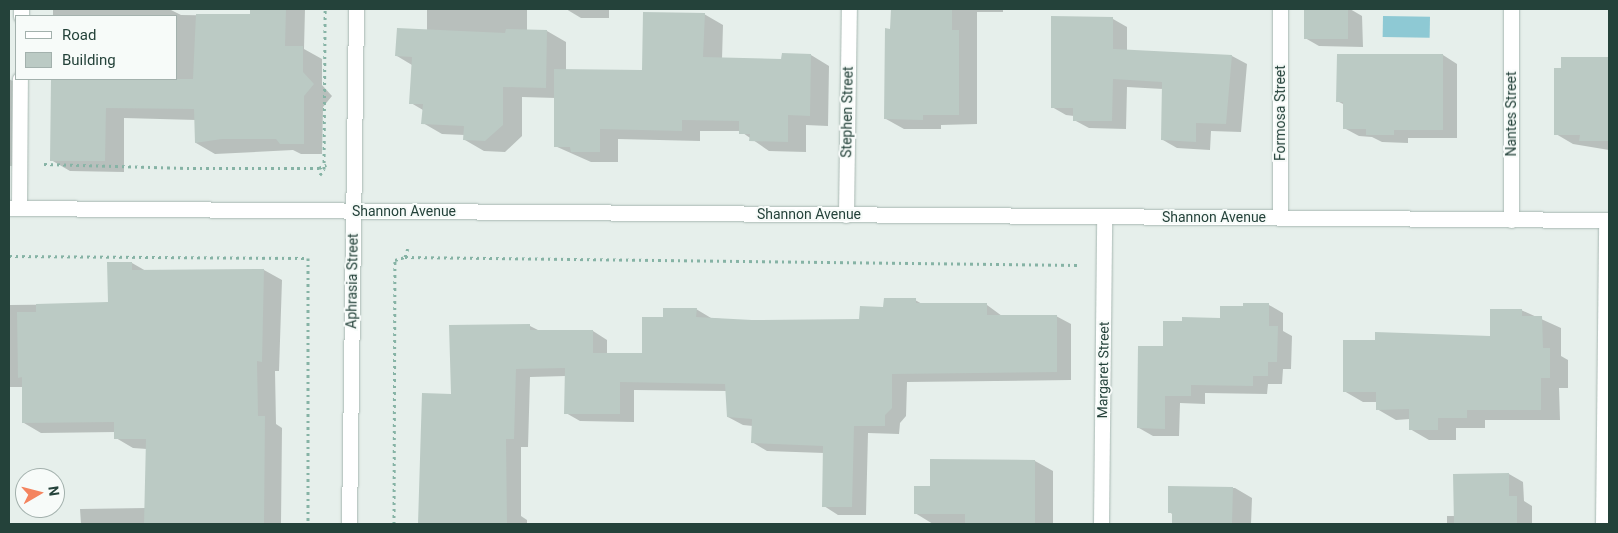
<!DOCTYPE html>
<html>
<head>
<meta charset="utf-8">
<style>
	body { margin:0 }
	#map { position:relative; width:1618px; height:533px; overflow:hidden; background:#e6efeb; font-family:Roboto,sans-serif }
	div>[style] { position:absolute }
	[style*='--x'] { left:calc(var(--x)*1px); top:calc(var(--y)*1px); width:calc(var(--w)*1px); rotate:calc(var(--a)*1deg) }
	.water>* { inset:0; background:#8ec9d4; transform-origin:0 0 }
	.shadow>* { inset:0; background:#0003 }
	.building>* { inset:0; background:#bbcac4; transform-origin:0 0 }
	.path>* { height:3px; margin-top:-1.5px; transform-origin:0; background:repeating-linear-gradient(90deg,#86b3a5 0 2.5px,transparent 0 6.5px) }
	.roads { filter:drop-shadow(0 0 1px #a8b8b2) drop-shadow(0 0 1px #a8b8b2) }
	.lane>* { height:15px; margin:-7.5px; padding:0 7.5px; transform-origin:7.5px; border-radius:7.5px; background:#fff }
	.street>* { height:15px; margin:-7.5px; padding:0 7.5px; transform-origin:7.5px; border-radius:7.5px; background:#fff }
	.secondary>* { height:15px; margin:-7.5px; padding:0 7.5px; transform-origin:7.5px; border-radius:7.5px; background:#fff }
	span { translate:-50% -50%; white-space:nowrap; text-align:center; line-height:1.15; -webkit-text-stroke:4px #f7fbf9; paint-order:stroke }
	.street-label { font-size:14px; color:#24423a }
	.frame { position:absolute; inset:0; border:10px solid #24423a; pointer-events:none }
	.legend { position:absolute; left:15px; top:15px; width:162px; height:65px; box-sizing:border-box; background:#f7fbf9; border:1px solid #a3b1ad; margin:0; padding:6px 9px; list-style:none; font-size:15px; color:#24423a }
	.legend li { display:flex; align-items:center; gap:10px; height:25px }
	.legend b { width:25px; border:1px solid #a3b1ad }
	.north { position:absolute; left:15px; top:468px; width:50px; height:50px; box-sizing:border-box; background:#f7fbf9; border:1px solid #a3b1ad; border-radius:50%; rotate:82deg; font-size:14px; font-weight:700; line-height:20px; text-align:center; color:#24423a }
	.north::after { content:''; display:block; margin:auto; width:18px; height:22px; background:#f4845f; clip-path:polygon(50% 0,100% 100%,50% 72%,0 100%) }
</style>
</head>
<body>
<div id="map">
	<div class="water">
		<div style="left:1383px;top:16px;width:47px;height:21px;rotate:1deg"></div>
	</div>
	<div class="shadow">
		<div style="clip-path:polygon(53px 9px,169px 9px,181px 15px,252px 16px,252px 9px,305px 9px,304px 49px,322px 59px,322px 85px,332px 96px,323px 107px,322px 154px,301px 154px,293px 150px,215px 154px,196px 143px,196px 120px,124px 118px,124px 172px,70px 171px,51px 160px,52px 79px,176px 79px,176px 16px,53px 16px)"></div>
		<div style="clip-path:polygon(427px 9px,527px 9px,527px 31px,547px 31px,566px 42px,566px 71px,643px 71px,704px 14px,723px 25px,722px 59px,783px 60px,811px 55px,829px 66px,828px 126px,806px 125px,806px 152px,769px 151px,740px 131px,700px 131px,700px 141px,618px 139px,618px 162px,591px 162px,555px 146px,556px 98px,522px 97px,522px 136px,505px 152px,484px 151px,465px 140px,465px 135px,442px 134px,423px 123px,423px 110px,411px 103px,412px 65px,397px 56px,427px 30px)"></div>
		<div style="clip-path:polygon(566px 9px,609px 9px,609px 18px,581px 18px)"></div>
		<div style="clip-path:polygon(892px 9px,1003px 9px,1003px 12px,977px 12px,977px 124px,941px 125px,941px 129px,904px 129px,886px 119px)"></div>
		<div style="clip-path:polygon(1305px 9px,1350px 9px,1362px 16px,1363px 47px,1319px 46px,1305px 38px)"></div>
		<div style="clip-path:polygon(1113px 19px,1127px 27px,1127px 51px,1232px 56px,1247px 64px,1241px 132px,1211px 131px,1210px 150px,1177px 148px,1163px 140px,1163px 89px,1127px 87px,1126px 129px,1089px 128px,1074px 120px,1074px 116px,1066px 115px,1052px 107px)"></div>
		<div style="clip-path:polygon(1443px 55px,1457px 64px,1457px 138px,1408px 138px,1408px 143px,1382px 142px,1372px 137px,1359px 136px,1344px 128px,1345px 105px,1337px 101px)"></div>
		<div style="clip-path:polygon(1562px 58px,1609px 58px,1609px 150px,1573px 144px,1556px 134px)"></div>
		<div style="clip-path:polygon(9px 79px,20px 85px,19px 166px,9px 166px)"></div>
		<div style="clip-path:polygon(132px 263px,146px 271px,264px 270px,282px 280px,279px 371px,275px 371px,276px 424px,282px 428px,281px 524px,81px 524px,80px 509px,146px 508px,147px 449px,133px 448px,116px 438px,116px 432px,41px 433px,24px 423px,23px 387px,9px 387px,9px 305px,109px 304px)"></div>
		<div style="clip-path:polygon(915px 300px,924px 305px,987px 305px,1002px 316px,1056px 316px,1071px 324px,1071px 380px,907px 382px,906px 416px,900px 423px,899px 434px,868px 433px,866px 515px,838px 515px,824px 506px,824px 453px,767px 451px,752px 442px,753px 426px,743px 425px,728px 417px,727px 391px,634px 390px,634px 422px,580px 421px,566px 413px,566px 376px,530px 377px,528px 447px,521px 447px,521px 516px,527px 520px,527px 524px,421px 524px,423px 395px,452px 395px,530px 326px,540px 331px,593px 331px,607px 340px,607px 354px,643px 354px,664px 319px,696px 309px,711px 318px,752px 322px,860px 320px,885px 308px)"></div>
		<div style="clip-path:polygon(1269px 305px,1283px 313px,1283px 331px,1292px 336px,1291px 369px,1283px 369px,1282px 384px,1268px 384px,1267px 394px,1205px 393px,1205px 404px,1180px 403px,1179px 436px,1153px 436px,1139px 428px,1164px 347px,1222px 319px,1222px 307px)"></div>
		<div style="clip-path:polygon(1521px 310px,1561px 328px,1561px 356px,1568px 360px,1568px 388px,1559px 388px,1560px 420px,1485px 420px,1485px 428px,1456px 428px,1456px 440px,1429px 440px,1410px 429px,1410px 419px,1396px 420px,1377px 409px,1377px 402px,1363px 402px,1344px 391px,1491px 337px)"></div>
		<div style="clip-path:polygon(1035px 461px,1053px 471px,1053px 524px,933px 524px,915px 513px,932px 487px)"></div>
		<div style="clip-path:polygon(1509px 474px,1523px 482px,1524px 501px,1532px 506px,1532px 524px,1447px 524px,1447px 516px,1455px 516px)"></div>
		<div style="clip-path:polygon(1169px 487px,1235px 488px,1252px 498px,1251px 524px,1174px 524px,1174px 515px,1169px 512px)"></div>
	</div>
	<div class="building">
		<div style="clip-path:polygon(250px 9px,286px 9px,285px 46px,303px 46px,303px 72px,314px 84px,304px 96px,304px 144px,280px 144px,276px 139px,222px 139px,195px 143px,194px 109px,106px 108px,105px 161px,50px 161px,51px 79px,193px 79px,196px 14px,250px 14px)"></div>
		<div style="clip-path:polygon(891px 9px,952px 9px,952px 30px,959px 30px,959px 115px,923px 115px,923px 120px,884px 119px,885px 28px,890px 29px)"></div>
		<div style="left:1304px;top:9px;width:44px;height:30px"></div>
		<div style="clip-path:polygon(643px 12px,705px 13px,703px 57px,781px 59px,782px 53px,811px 54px,810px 116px,788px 115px,788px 142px,749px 141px,750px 134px,739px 134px,739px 121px,682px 120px,682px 131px,600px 129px,600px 152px,571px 152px,570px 147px,554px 147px,554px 69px,642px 70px)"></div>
		<div style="clip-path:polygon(1051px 16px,1113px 17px,1113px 49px,1115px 49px,1232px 55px,1226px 124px,1196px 123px,1196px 142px,1161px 140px,1162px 82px,1113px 79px,1112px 121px,1073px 121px,1073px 108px,1051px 108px)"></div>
		<div style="clip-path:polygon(397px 28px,505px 33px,506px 29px,547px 30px,546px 88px,503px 87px,503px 125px,485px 141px,463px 140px,464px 126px,421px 124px,423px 104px,409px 104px,412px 57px,395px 56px)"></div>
		<div style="clip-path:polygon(1337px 54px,1443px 54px,1443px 130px,1394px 130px,1394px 135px,1366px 135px,1366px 129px,1343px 129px,1343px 102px,1336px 102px)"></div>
		<div style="clip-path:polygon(1561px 57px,1609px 57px,1609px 141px,1579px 141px,1580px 135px,1554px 135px,1554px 68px,1561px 68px)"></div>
		<div style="clip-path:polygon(107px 262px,132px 262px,132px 270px,264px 269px,262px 362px,257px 361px,258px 416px,265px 416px,264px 524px,144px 524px,146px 439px,114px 439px,114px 422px,22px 423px,22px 377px,18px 378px,17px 312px,36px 312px,36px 304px,108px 302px)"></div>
		<div style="clip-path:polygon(884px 298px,916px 298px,916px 303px,987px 303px,987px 315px,1057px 315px,1057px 372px,892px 374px,892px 408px,885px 415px,885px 426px,854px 426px,852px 507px,822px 507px,823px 446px,751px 443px,752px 419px,727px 417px,725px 384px,620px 382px,620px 414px,564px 414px,565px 368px,516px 369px,514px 439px,506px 439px,507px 524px,418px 524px,422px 393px,451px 394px,449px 325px,530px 324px,530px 330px,593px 330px,593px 353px,642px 353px,642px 317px,663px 317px,663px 308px,697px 308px,696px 317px,752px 320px,859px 319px,860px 306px,883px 307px)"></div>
		<div style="clip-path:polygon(1243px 303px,1269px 303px,1269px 326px,1278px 326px,1277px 362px,1268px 362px,1268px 376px,1253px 376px,1253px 386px,1191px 385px,1191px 396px,1165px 396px,1165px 429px,1137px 428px,1138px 346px,1163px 346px,1163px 321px,1182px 321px,1182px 317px,1220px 318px,1220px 306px,1243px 306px)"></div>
		<div style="clip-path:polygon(1490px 309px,1522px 309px,1522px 316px,1542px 316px,1543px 348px,1550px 348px,1550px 378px,1541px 378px,1541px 410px,1467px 410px,1467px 418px,1438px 418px,1438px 430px,1409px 430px,1409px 409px,1376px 410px,1376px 392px,1343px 392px,1343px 340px,1375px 340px,1375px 332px,1490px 336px)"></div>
		<div style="clip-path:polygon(930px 459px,1035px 460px,1035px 524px,965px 524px,965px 514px,914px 514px,914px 486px,930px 486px)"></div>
		<div style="clip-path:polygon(1509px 473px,1509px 496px,1517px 496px,1517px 524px,1454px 524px,1453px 474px)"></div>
		<div style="clip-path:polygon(1168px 486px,1233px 487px,1232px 524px,1172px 524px,1172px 513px,1168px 513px)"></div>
	</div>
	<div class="path">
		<div style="--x:44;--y:164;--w:143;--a:1.6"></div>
		<div style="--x:187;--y:168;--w:132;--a:0"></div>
		<div style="--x:319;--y:168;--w:8;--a:-23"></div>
		<div style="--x:320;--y:175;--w:7;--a:-56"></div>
		<div style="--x:324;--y:169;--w:160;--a:-89.6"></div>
		<div style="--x:9;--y:256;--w:299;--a:0.4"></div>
		<div style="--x:308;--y:258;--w:266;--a:90"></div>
		<div style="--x:405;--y:257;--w:9;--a:-72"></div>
		<div style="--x:394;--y:524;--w:264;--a:-89.8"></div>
		<div style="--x:395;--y:260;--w:10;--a:-17"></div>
		<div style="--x:405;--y:257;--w:673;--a:0.68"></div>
	</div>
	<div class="roads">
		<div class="lane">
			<div style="--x:21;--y:16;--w:7;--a:-90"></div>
			<div style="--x:19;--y:208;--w:129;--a:-89.6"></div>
			<div style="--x:1280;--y:218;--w:209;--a:-90"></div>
		</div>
		<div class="street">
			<div style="--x:1511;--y:9;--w:211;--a:90"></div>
			<div style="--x:846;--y:215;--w:206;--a:-89.2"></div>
			<div style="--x:1101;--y:524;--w:307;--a:-89.4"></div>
			<div style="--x:1603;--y:524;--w:304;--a:-89.4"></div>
		</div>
		<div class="secondary">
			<div style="--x:9;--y:208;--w:1600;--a:0.43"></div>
			<div style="--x:349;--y:524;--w:515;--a:-89.22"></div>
		</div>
	</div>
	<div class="street-label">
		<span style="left:847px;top:112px;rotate:-89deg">Stephen Street</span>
		<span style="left:1280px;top:113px;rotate:-90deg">Formosa Street</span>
		<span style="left:1511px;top:114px;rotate:-90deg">Nantes Street</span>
		<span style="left:404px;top:211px">Shannon Avenue</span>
		<span style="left:809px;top:214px">Shannon Avenue</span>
		<span style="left:1214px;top:217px">Shannon Avenue</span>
		<span style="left:352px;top:281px;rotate:-89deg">Aphrasia Street</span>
		<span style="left:1103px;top:370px;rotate:-89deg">Margaret Street</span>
	</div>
	<div class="frame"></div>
	<ul class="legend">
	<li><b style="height:6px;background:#fff"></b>Road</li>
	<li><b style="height:14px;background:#bbcac4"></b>Building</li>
	</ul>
	<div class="north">N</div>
</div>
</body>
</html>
